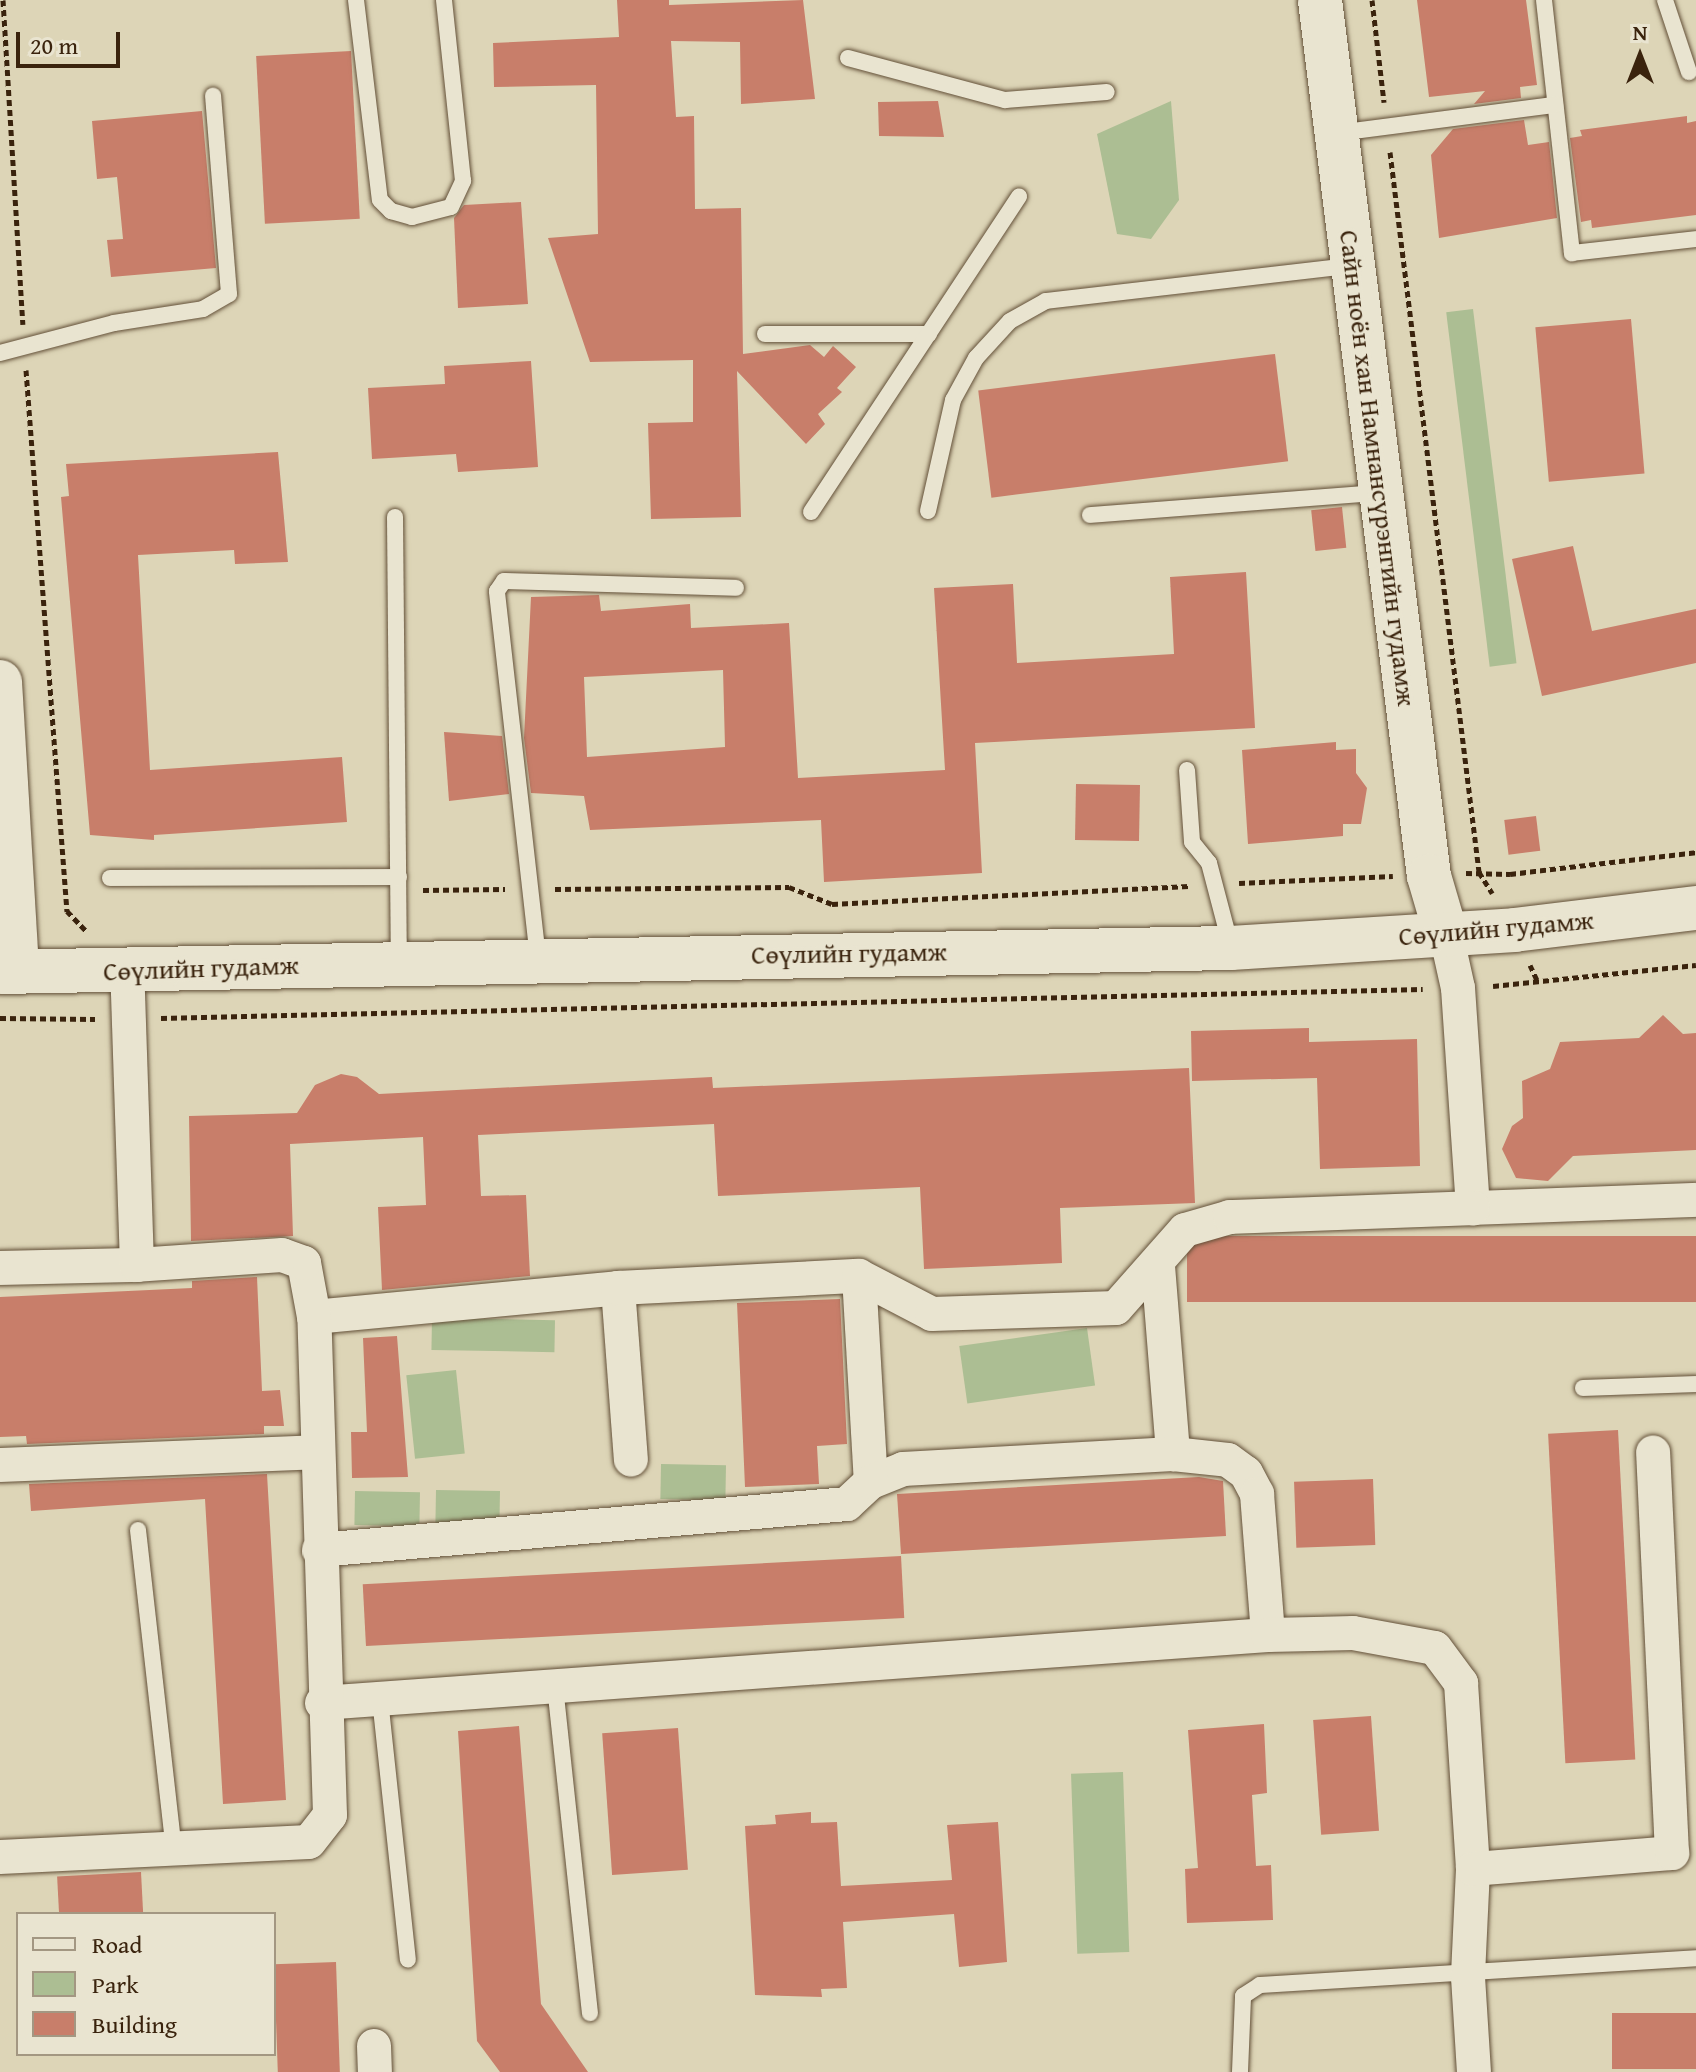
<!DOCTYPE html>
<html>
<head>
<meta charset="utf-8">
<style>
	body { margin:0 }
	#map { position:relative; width:1696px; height:2072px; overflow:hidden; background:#ddd5b7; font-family:"Gentium Book Plus",serif }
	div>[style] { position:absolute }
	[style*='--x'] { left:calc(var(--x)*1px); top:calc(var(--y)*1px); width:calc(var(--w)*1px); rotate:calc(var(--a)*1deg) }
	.green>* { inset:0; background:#acbe93; transform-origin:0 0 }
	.building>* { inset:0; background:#c87e6a; transform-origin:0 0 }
	.path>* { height:5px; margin-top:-2.5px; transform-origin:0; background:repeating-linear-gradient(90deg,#3a230d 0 6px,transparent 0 10px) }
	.roads { filter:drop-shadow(0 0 2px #635038) drop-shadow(0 0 2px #635038) }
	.lane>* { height:16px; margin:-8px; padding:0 8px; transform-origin:8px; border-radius:8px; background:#e9e4d0 }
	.street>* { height:34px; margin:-17px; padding:0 17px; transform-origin:17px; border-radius:17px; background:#e9e4d0 }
	.secondary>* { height:44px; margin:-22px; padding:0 22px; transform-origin:22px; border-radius:22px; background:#e9e4d0 }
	span { translate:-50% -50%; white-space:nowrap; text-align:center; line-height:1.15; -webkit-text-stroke:7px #e9e4d0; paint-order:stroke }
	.street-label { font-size:26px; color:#3a230d }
	.legend { position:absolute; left:16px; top:1912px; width:260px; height:144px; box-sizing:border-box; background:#e9e4d0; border:2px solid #a39782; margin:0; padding:10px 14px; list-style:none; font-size:24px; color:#3a230d }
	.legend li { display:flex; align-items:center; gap:16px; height:40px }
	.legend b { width:40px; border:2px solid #a39782 }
	.north { position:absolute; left:1600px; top:16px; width:80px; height:80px; -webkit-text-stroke:6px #e9e4d0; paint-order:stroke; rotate:0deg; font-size:22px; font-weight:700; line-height:32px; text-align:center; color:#3a230d }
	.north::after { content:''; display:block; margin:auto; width:28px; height:36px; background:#3a230d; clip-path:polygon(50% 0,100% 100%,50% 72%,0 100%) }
	.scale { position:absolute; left:16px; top:32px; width:104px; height:36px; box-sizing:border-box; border:4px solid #3a230d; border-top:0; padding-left:10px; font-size:24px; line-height:28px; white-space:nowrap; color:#3a230d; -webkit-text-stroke:6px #e9e4d0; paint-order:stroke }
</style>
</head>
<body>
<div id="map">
	<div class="green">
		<div style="clip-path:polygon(1171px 101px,1179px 200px,1151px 239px,1117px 234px,1097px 134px)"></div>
		<div style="left:1473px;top:309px;width:357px;height:27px;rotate:83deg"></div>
		<div style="left:432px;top:1318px;width:123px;height:32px;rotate:1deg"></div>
		<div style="left:1087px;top:1328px;width:58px;height:129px;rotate:82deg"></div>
		<div style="left:456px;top:1370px;width:84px;height:50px;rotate:84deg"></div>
		<div style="left:661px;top:1464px;width:65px;height:35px;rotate:1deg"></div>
		<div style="left:436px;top:1490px;width:64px;height:34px;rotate:1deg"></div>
		<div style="left:355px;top:1491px;width:65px;height:34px;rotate:1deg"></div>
		<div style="left:1123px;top:1772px;width:180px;height:52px;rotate:88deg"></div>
	</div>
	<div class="building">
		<div style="clip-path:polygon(617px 0,669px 0,669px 5px,803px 0,815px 99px,741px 104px,740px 42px,671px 41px,676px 117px,694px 116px,695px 209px,741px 208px,743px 354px,810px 345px,824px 357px,833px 346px,856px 367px,837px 388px,842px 392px,818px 414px,825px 424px,806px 444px,737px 371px,741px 517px,651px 519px,648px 423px,693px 422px,693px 360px,590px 362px,548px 238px,598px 234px,596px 85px,494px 87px,493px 43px,619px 37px)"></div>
		<div style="clip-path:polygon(1417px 0,1526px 0,1537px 85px,1520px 87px,1521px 98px,1474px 104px,1485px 91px,1429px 97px)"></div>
		<div style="left:351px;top:51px;width:168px;height:95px;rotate:87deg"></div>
		<div style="clip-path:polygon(938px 101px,944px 137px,879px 136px,878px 102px)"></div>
		<div style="clip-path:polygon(202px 111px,216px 268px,111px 277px,107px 240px,123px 239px,117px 177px,97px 179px,92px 121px)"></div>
		<div style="clip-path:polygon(1687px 116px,1687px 123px,1696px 121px,1696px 215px,1592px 228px,1591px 220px,1581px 222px,1570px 138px,1582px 136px,1580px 130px)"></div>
		<div style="clip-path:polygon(1524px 120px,1528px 145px,1549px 142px,1557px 218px,1439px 238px,1431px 155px,1453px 129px)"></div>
		<div style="clip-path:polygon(521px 202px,528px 304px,458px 308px,454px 218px,464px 205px)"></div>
		<div style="left:1631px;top:319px;width:155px;height:96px;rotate:85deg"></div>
		<div style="left:1275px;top:354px;width:108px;height:299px;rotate:83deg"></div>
		<div style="clip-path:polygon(531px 361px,538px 467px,458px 472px,456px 454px,372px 459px,368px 388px,445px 384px,444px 366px)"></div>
		<div style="clip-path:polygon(278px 452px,288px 562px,235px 564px,234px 550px,138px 555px,150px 770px,342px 757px,347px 822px,154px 835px,154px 840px,90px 835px,61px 497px,69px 496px,66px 464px)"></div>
		<div style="left:1342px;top:507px;width:41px;height:31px;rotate:84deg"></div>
		<div style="clip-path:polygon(1573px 546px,1592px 631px,1696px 609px,1696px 663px,1542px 696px,1512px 559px)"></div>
		<div style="clip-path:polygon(evenodd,1246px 572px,1255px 728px,975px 743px,982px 873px,824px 882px,821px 820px,590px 830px,584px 796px,531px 793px,524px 738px,531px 597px,599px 595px,601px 611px,690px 604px,691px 628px,789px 623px,798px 778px,945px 770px,934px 588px,1013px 584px,1017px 663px,1174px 654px,1170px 577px,1246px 572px,723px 670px,725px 747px,587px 757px,584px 677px,723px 670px)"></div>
		<div style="clip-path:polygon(444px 732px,502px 736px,509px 794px,449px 801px)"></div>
		<div style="clip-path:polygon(1336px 742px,1336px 750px,1356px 749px,1356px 773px,1367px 788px,1361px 824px,1343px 824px,1343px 836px,1248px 844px,1242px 750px)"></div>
		<div style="left:1076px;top:784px;width:64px;height:56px;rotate:1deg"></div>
		<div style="left:1536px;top:816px;width:35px;height:32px;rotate:83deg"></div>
		<div style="clip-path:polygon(1663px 1015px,1683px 1034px,1696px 1033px,1696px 1150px,1573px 1156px,1548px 1181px,1516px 1178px,1502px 1149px,1512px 1126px,1523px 1118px,1522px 1081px,1550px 1069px,1560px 1042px,1639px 1038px)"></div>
		<div style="clip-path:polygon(1309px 1028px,1309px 1042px,1417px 1039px,1420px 1166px,1320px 1169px,1317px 1078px,1192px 1081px,1191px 1031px)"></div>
		<div style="clip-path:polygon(1189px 1068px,1195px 1203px,1060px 1208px,1062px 1263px,924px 1269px,920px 1187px,718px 1196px,714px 1124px,478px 1135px,481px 1196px,526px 1195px,530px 1276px,382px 1290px,378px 1207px,426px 1205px,423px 1137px,290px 1144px,293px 1236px,191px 1241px,189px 1116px,297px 1113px,315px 1085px,341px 1074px,357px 1077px,379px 1094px,712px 1077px,713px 1088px)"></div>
		<div style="left:1696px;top:1236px;width:66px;height:509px;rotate:90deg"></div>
		<div style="clip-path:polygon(257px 1277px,262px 1391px,280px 1390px,284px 1426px,264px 1426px,264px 1434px,27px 1444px,26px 1436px,0 1437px,0 1297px,192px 1288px,192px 1281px)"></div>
		<div style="clip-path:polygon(840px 1299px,847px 1444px,817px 1446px,819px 1484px,745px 1487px,737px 1303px)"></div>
		<div style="clip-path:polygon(397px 1336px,408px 1477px,352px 1478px,351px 1432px,367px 1432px,363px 1338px)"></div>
		<div style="left:1618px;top:1430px;width:330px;height:70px;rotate:87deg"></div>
		<div style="clip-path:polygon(267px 1474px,286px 1800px,223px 1804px,205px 1499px,31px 1511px,29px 1484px)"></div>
		<div style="clip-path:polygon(1199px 1477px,1223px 1481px,1226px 1536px,901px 1554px,897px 1494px)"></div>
		<div style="left:1373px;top:1479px;width:66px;height:79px;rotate:88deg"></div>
		<div style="left:901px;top:1556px;width:62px;height:539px;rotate:87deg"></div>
		<div style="left:1371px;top:1716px;width:115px;height:58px;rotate:86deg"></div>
		<div style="clip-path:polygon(1264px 1724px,1267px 1793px,1252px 1795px,1256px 1866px,1271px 1865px,1273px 1920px,1187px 1923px,1185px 1869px,1198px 1868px,1188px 1730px)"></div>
		<div style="clip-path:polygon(519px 1726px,541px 2004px,588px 2072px,500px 2072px,477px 2041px,458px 1731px)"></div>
		<div style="left:678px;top:1728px;width:142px;height:76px;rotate:86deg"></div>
		<div style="clip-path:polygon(811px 1812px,811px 1823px,837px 1822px,841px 1886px,952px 1880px,947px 1825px,998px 1822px,1007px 1962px,959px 1967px,954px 1914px,843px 1922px,847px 1988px,821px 1989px,822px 1997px,755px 1995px,745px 1826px,776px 1824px,775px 1815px)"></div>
		<div style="left:141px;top:1872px;width:42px;height:84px;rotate:87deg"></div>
		<div style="left:336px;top:1962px;width:110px;height:62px;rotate:88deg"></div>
		<div style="left:1696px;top:2013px;width:56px;height:84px;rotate:90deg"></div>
	</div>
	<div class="path">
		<div style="--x:3;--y:0;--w:325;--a:86.5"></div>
		<div style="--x:1372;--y:0;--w:103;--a:83.3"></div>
		<div style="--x:1390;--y:152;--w:725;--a:82.95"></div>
		<div style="--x:1479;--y:872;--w:25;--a:58"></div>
		<div style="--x:26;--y:370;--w:543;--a:85.67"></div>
		<div style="--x:67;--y:911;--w:28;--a:46"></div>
		<div style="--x:1466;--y:873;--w:44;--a:1.3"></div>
		<div style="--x:1510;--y:874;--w:187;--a:-6.7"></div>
		<div style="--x:1239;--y:883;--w:154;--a:-2.6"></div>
		<div style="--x:555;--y:889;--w:234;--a:-0.5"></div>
		<div style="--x:789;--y:887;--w:46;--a:21.6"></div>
		<div style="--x:832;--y:904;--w:357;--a:-2.9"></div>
		<div style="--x:423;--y:890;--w:82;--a:-0.7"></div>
		<div style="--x:1530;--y:965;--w:19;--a:65"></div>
		<div style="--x:1493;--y:986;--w:204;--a:-5.9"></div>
		<div style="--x:0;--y:1018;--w:95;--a:0.6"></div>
		<div style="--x:161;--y:1018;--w:1262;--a:-1.32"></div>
	</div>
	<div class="roads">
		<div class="lane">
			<div style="--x:356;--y:0;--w:201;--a:83.2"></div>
			<div style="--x:380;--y:200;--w:16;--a:45"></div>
			<div style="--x:391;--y:211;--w:22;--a:16"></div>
			<div style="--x:412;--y:217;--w:40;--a:-14.4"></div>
			<div style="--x:451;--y:207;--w:29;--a:-65"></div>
			<div style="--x:463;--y:181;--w:182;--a:-96"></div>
			<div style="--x:1544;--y:0;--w:255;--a:83.7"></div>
			<div style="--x:1572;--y:253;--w:125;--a:-6.4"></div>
			<div style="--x:1665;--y:0;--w:76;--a:71.6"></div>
			<div style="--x:848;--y:58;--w:163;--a:15"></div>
			<div style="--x:1005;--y:100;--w:102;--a:-4.5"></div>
			<div style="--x:1338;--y:133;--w:219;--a:-7.4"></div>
			<div style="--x:765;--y:334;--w:164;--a:0"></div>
			<div style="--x:0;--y:353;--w:118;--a:-14.7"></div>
			<div style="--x:114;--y:323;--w:90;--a:-8.9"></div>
			<div style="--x:203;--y:309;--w:30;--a:-30"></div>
			<div style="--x:229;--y:294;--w:199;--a:-94.6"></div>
			<div style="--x:928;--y:511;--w:114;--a:-77.3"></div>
			<div style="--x:953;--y:400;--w:48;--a:-61.3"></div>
			<div style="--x:976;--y:358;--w:50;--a:-47.4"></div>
			<div style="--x:1010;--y:321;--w:41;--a:-29.1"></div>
			<div style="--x:1046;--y:301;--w:306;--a:-6.6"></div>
			<div style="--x:811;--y:512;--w:378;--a:-56.6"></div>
			<div style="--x:1090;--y:515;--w:290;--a:-4.4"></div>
			<div style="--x:395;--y:517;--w:444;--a:89.5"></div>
			<div style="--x:1187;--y:770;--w:72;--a:86"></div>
			<div style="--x:1192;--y:842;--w:27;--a:51"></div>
			<div style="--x:1209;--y:863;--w:87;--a:75.3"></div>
			<div style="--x:110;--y:878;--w:289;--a:-0.2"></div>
			<div style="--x:538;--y:958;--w:369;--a:-96.4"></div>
			<div style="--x:497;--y:591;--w:12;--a:-55"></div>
			<div style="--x:504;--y:581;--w:232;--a:1.7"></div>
			<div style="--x:1583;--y:1388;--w:113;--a:-2"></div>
			<div style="--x:138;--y:1530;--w:321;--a:83.6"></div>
			<div style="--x:555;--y:1686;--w:329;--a:83.9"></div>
			<div style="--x:380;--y:1699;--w:262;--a:83.9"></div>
			<div style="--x:1240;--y:2072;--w:76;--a:-87.7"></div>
			<div style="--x:1243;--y:1996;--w:20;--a:-33"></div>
			<div style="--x:1260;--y:1985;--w:437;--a:-3.5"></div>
		</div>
		<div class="street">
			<div style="--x:1446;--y:934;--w:55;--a:77.5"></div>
			<div style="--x:1458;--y:988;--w:221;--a:86.1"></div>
			<div style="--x:1473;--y:1208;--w:223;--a:-2.1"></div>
			<div style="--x:1158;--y:1266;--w:189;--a:85.4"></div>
			<div style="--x:1173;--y:1454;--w:55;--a:6.2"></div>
			<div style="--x:1228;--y:1460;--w:22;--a:36"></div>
			<div style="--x:1246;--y:1473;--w:24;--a:62"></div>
			<div style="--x:1257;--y:1494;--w:141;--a:85.5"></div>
			<div style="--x:0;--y:1268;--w:137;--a:-1.3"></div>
			<div style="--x:137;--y:1265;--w:294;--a:-91.9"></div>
			<div style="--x:859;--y:1276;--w:206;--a:86.7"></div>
			<div style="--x:618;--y:1288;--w:172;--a:85.7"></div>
			<div style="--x:314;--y:1317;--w:305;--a:-5.4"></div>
			<div style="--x:618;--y:1288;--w:241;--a:-2.9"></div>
			<div style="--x:859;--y:1276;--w:82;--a:27.5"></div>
			<div style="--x:932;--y:1314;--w:184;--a:-1.9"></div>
			<div style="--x:1116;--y:1308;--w:104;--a:-48.5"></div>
			<div style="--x:1185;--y:1230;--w:47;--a:-16.1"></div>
			<div style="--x:1230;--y:1217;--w:243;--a:-2.1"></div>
			<div style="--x:0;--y:1465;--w:317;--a:-2.3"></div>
			<div style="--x:319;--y:1550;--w:530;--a:-4.98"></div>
			<div style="--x:847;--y:1504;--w:33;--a:-43"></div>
			<div style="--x:871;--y:1482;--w:35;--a:-22"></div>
			<div style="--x:903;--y:1469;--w:270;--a:-3.2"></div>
			<div style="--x:322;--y:1703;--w:948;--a:-4.11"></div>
			<div style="--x:1268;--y:1635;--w:85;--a:-1.3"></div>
			<div style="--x:1353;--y:1633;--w:83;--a:10.4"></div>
			<div style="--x:1435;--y:1648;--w:44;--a:53.4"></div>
			<div style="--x:1461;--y:1683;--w:186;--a:86.3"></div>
			<div style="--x:1473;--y:1869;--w:108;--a:92.7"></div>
			<div style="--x:1468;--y:1977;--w:95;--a:86.4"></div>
			<div style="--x:0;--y:1857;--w:309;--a:-2.8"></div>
			<div style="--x:309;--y:1842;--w:34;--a:-52"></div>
			<div style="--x:330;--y:1815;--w:498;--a:-91.8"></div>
			<div style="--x:314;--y:1317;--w:55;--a:-100.5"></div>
			<div style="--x:304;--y:1263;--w:23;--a:-160"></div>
			<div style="--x:282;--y:1255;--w:145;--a:176.1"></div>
			<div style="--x:1473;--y:1869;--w:200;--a:-4.6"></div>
			<div style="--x:1672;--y:1853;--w:401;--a:-92.7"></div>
			<div style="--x:374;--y:2046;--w:26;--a:88"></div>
		</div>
		<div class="secondary">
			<div style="--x:1320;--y:0;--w:883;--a:82.91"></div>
			<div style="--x:1429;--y:876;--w:60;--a:73.7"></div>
			<div style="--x:0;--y:682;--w:290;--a:86.6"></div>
			<div style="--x:0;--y:972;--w:1231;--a:-1.12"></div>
			<div style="--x:1231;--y:948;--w:284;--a:-3.6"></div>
			<div style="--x:1514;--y:930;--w:183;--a:-6.9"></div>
		</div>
	</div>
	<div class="street-label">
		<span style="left:1378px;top:468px;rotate:83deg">Сайн ноён хан Намнансүрэнгийн гудамж</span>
		<span style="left:1496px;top:928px;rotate:-5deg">Сөүлийн гудамж</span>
		<span style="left:849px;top:953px;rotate:-1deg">Сөүлийн гудамж</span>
		<span style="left:201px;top:968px;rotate:-2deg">Сөүлийн гудамж</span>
	</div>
	<ul class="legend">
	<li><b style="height:10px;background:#e9e4d0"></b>Road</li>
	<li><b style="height:22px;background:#acbe93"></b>Park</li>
	<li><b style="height:22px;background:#c87e6a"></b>Building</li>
	</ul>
	<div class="north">N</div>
	<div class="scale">20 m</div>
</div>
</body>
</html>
